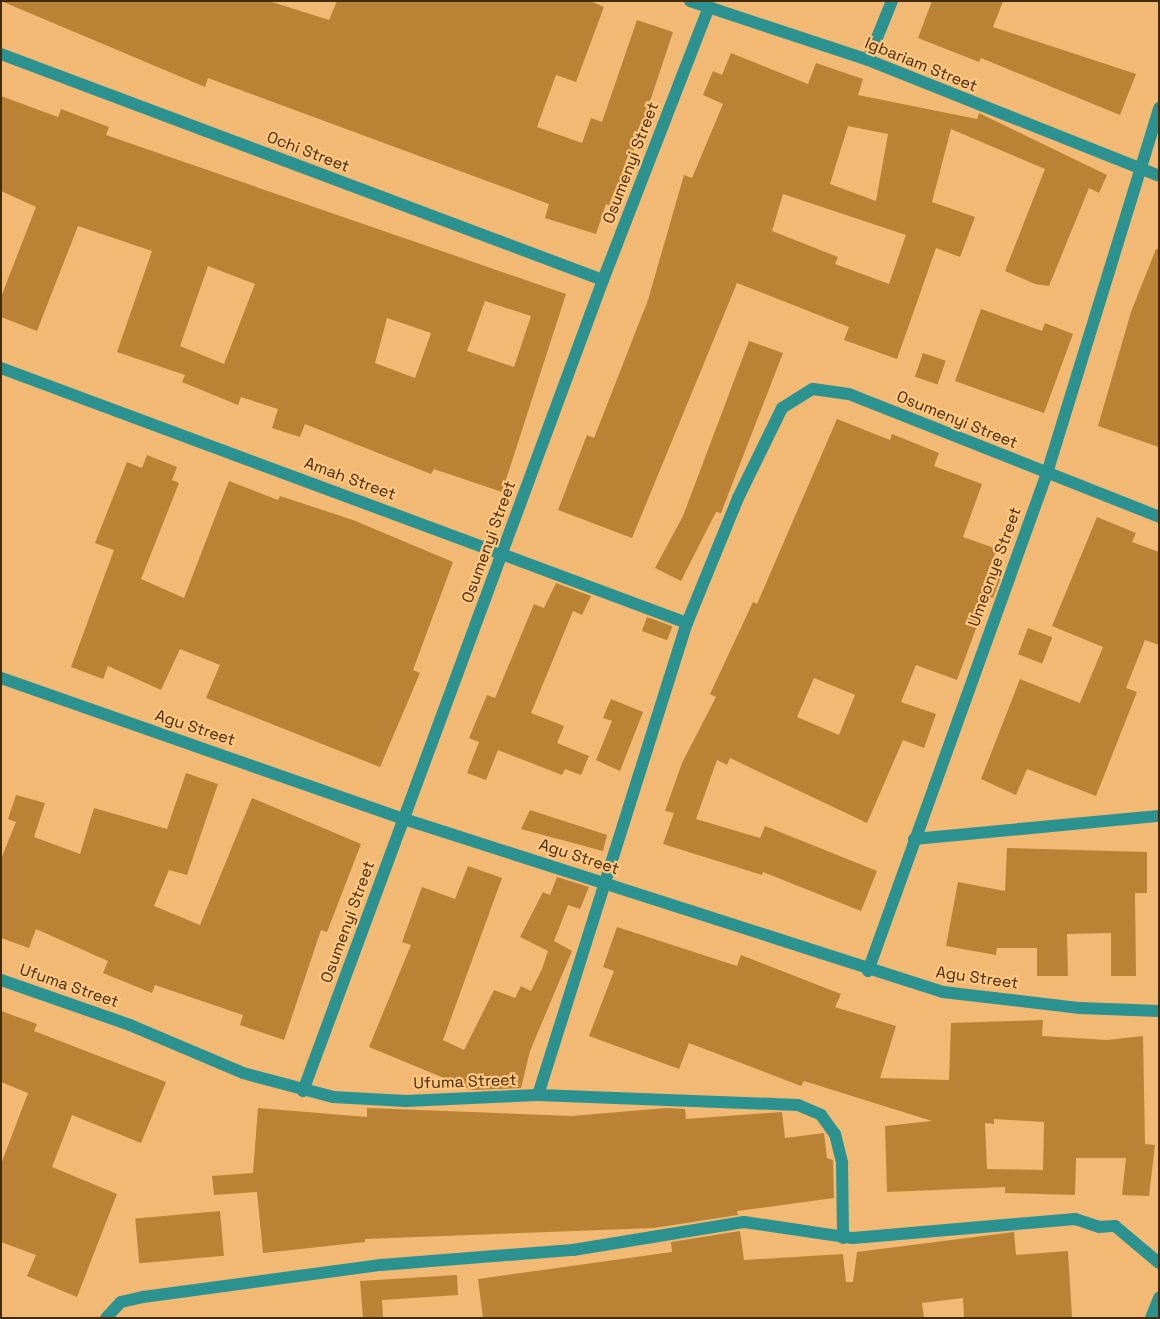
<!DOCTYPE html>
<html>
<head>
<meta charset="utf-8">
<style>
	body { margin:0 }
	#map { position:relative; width:1160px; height:1319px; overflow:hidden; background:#f1b973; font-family:"Space Grotesk",sans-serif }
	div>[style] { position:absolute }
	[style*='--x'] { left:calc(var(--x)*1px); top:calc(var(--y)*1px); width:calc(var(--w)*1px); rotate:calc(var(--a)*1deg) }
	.building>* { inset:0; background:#b98235; transform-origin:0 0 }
	.minor>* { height:12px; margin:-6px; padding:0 6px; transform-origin:6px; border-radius:6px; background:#2c928f }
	span { translate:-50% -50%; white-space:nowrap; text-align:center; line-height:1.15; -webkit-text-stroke:4.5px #ffc67f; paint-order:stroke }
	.street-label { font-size:16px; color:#412b0c }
	.frame { position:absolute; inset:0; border:2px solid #412b0c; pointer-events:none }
</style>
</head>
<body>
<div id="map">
	<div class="building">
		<div style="clip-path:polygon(1px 1px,269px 1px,329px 20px,337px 1px,590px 1px,604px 7px,576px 82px,556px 75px,537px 127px,582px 143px,591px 118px,602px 122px,637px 20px,673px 32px,615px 207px,606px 204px,596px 234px,545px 218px,549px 204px,208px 78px,205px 87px)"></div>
		<div style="clip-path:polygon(932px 1px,1003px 1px,993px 27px,1136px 74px,1120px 115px,981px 58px,979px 62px,918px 38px)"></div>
		<div style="clip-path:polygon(evenodd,731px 53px,808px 84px,816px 63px,863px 79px,858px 95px,977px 119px,979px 113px,1107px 175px,1099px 193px,1089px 188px,1049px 286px,1035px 284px,1005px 271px,1045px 169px,951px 129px,932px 202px,975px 217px,960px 257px,936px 248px,897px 359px,844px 340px,849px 327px,737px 283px,632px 538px,558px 510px,587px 435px,594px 438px,648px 300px,684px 175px,692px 178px,723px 104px,703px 95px,713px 71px,722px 75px,731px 53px,848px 126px,888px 134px,876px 201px,830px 184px,848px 126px,731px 53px,783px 194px,906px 235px,889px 284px,835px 264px,838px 257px,772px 231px,783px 194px)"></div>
		<div style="clip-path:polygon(evenodd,1px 96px,58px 117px,61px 109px,109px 127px,106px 135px,566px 294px,502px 492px,434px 469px,431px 474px,305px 424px,300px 437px,272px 428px,278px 409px,241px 397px,238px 405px,182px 382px,185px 375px,117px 352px,152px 251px,78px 226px,37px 331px,1px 317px,1px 297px,36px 207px,1px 191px,1px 96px,208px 266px,255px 284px,224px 364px,180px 346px,208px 266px,1px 96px,485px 301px,531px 316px,514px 367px,467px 351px,485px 301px,1px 96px,387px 318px,431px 333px,415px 378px,375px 363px,387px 318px)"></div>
		<div style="clip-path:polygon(1156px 249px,1159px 249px,1159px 447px,1098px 426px,1131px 312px)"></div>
		<div style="clip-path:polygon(981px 309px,1042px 331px,1045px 323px,1073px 334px,1044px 413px,955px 381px)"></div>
		<div style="clip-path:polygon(749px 341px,783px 353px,721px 513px,716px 512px,681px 581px,655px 568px,683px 516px)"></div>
		<div style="left:923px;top:353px;width:24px;height:25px;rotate:19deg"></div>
		<div style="clip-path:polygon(evenodd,837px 419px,890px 440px,892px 434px,939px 453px,934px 466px,982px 484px,963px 537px,997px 549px,989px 569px,1002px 574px,993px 598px,988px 596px,957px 680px,916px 665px,901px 702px,936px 714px,924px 748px,903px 740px,867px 823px,730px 758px,727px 765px,717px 760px,696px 819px,760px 838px,765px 826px,877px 871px,861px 911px,763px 872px,762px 875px,663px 844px,674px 813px,665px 811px,682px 763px,716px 697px,710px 694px,753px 602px,757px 604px,837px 419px,814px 678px,855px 695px,839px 735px,797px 717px,814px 678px)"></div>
		<div style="clip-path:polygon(147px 455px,177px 467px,172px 480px,179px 483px,141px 579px,184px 598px,229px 481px,278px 500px,280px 496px,353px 520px,453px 562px,413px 670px,420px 673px,380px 767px,206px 698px,220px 665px,180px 649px,161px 690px,108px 666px,103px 679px,71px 667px,114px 550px,95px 543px,127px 462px,142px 468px)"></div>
		<div style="clip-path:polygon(1097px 517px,1136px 533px,1132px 542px,1159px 552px,1159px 645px,1145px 640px,1126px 688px,1137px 692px,1096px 796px,1027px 769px,1016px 795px,981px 779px,1020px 679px,1080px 703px,1103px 647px,1052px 626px)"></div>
		<div style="clip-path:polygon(556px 583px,591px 596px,582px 615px,573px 611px,531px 713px,564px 726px,557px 743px,589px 756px,581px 775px,565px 769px,562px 775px,498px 750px,486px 780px,467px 773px,479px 742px,469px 738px,487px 695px,495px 698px,534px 604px,544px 608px)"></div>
		<div style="left:647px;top:617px;width:27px;height:15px;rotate:20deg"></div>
		<div style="left:1028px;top:628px;width:26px;height:28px;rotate:21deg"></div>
		<div style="clip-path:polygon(611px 699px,643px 712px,620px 771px,596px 760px,612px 721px,603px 718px)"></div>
		<div style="clip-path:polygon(186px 773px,218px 784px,187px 875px,169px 870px,154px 906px,200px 925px,252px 798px,361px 844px,327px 932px,321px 930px,284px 1040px,240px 1025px,243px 1015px,155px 985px,152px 993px,103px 973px,108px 961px,36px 929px,29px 948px,1px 938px,1px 859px,16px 822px,8px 819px,16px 795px,45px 803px,34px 837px,80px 854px,94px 808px,167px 829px)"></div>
		<div style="clip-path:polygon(530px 810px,607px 835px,603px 851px,521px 829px)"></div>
		<div style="clip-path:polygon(1007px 848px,1147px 852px,1147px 893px,1135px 893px,1136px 976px,1111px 976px,1111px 933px,1067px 934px,1068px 976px,1037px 976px,1037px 948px,997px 948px,996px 955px,946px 946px,958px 882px,1005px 891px)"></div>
		<div style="clip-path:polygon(468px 866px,502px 878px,443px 1040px,464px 1050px,494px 990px,515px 998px,521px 986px,531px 991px,542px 969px,548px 951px,520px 937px,543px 892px,550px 895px,557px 877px,589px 887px,580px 909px,568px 905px,554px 941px,572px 951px,530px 1051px,521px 1088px,473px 1090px,369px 1047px,411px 945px,402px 942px,422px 887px,455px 899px)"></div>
		<div style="clip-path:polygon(evenodd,617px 927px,737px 966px,741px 955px,841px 994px,835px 1007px,896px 1026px,880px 1078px,949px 1080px,951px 1023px,1043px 1020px,1042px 1036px,1107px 1040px,1143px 1036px,1145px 1144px,1155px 1145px,1149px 1196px,1122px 1195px,1126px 1158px,1076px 1158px,1075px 1195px,1005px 1193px,1005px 1187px,887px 1192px,885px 1126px,932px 1121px,804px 1081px,801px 1086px,689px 1043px,679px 1069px,589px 1036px,614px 971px,603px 967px,617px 927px,994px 1119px,1044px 1122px,1043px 1170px,987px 1169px,985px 1123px,994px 1124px,994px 1119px)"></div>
		<div style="clip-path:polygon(1px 1011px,37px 1024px,34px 1031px,166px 1082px,141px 1143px,72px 1115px,52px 1167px,117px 1194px,77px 1297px,27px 1276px,36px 1255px,1px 1242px,1px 1164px,28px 1093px,1px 1082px)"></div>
		<div style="clip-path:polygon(258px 1108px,367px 1117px,367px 1108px,572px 1116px,666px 1108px,685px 1109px,686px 1119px,782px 1112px,785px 1138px,824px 1133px,827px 1158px,833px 1160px,834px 1198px,737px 1211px,738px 1215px,654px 1228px,365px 1239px,365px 1242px,263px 1253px,257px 1192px,214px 1195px,212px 1176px,253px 1173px)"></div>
		<div style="left:220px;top:1211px;width:45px;height:85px;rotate:85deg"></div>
		<div style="clip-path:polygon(740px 1231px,744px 1260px,843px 1254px,846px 1282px,853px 1282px,857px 1252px,1014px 1232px,1016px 1255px,1068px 1251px,1072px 1317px,964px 1318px,963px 1298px,922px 1303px,924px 1318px,483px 1318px,478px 1279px,672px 1252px,671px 1242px)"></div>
		<div style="clip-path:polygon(457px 1275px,458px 1295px,382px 1300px,383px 1318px,363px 1318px,360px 1281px)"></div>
	</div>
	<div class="minor">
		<div style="--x:690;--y:1;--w:188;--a:18.3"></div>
		<div style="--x:868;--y:60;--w:313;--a:21.7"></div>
		<div style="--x:1;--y:54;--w:643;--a:20.58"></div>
		<div style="--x:868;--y:60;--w:64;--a:-67.9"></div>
		<div style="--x:1;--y:368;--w:732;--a:20.39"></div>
		<div style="--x:1;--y:678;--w:427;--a:19.3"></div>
		<div style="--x:404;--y:819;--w:566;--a:17.79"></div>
		<div style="--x:943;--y:992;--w:138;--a:6.7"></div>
		<div style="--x:1080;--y:1008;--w:79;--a:2.2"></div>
		<div style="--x:914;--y:839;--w:246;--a:-5.4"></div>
		<div style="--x:868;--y:971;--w:529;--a:-70.23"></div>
		<div style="--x:1047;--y:473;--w:382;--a:-72.9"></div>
		<div style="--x:1;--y:980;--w:137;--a:19.2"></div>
		<div style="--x:130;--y:1025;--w:123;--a:23"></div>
		<div style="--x:243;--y:1073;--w:93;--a:14.9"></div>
		<div style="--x:333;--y:1097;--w:73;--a:3.1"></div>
		<div style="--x:406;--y:1101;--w:132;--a:-2.6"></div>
		<div style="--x:538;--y:1095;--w:260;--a:2.2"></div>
		<div style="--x:798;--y:1105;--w:25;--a:23"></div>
		<div style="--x:821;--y:1115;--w:24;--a:54"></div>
		<div style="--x:835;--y:1134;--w:30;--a:76"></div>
		<div style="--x:842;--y:1163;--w:75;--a:89.2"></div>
		<div style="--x:303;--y:1091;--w:865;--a:-69.7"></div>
		<div style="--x:603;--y:280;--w:293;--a:-68.8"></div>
		<div style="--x:538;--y:1095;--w:495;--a:-72.5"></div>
		<div style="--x:687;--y:623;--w:135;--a:-67.8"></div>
		<div style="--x:738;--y:498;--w:100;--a:-63.9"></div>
		<div style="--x:782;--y:408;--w:36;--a:-32"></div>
		<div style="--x:813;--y:389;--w:36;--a:8"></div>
		<div style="--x:849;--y:394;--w:334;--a:21.6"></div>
		<div style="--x:106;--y:1318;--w:22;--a:-47"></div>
		<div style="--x:121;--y:1302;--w:23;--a:-13"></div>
		<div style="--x:143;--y:1297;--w:240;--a:-7.7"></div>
		<div style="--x:381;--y:1265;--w:193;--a:-4.5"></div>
		<div style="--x:573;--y:1250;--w:173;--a:-9.3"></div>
		<div style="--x:744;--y:1222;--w:110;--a:8.4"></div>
		<div style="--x:853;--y:1238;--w:223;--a:-4.9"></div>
		<div style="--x:1075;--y:1219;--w:25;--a:18"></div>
		<div style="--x:1099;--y:1227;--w:16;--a:-4"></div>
		<div style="--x:1115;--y:1226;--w:57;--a:40.1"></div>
		<div style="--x:1151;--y:1318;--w:22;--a:-68"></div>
	</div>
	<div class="street-label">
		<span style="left:921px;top:65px;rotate:22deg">Igbariam Street</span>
		<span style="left:308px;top:152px;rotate:21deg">Ochi Street</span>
		<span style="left:631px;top:163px;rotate:-69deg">Osumenyi Street</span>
		<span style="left:957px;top:420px;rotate:22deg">Osumenyi Street</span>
		<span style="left:350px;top:479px;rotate:20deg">Amah Street</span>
		<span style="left:489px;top:542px;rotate:-70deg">Osumenyi Street</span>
		<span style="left:995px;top:567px;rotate:-70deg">Umeonye Street</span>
		<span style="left:195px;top:728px;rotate:18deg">Agu Street</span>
		<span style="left:579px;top:857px;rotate:18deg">Agu Street</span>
		<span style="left:348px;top:922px;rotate:-70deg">Osumenyi Street</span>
		<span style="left:977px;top:978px;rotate:8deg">Agu Street</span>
		<span style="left:69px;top:986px;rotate:19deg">Ufuma Street</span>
		<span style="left:465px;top:1082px;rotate:-2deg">Ufuma Street</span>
	</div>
	<div class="frame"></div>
</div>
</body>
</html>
